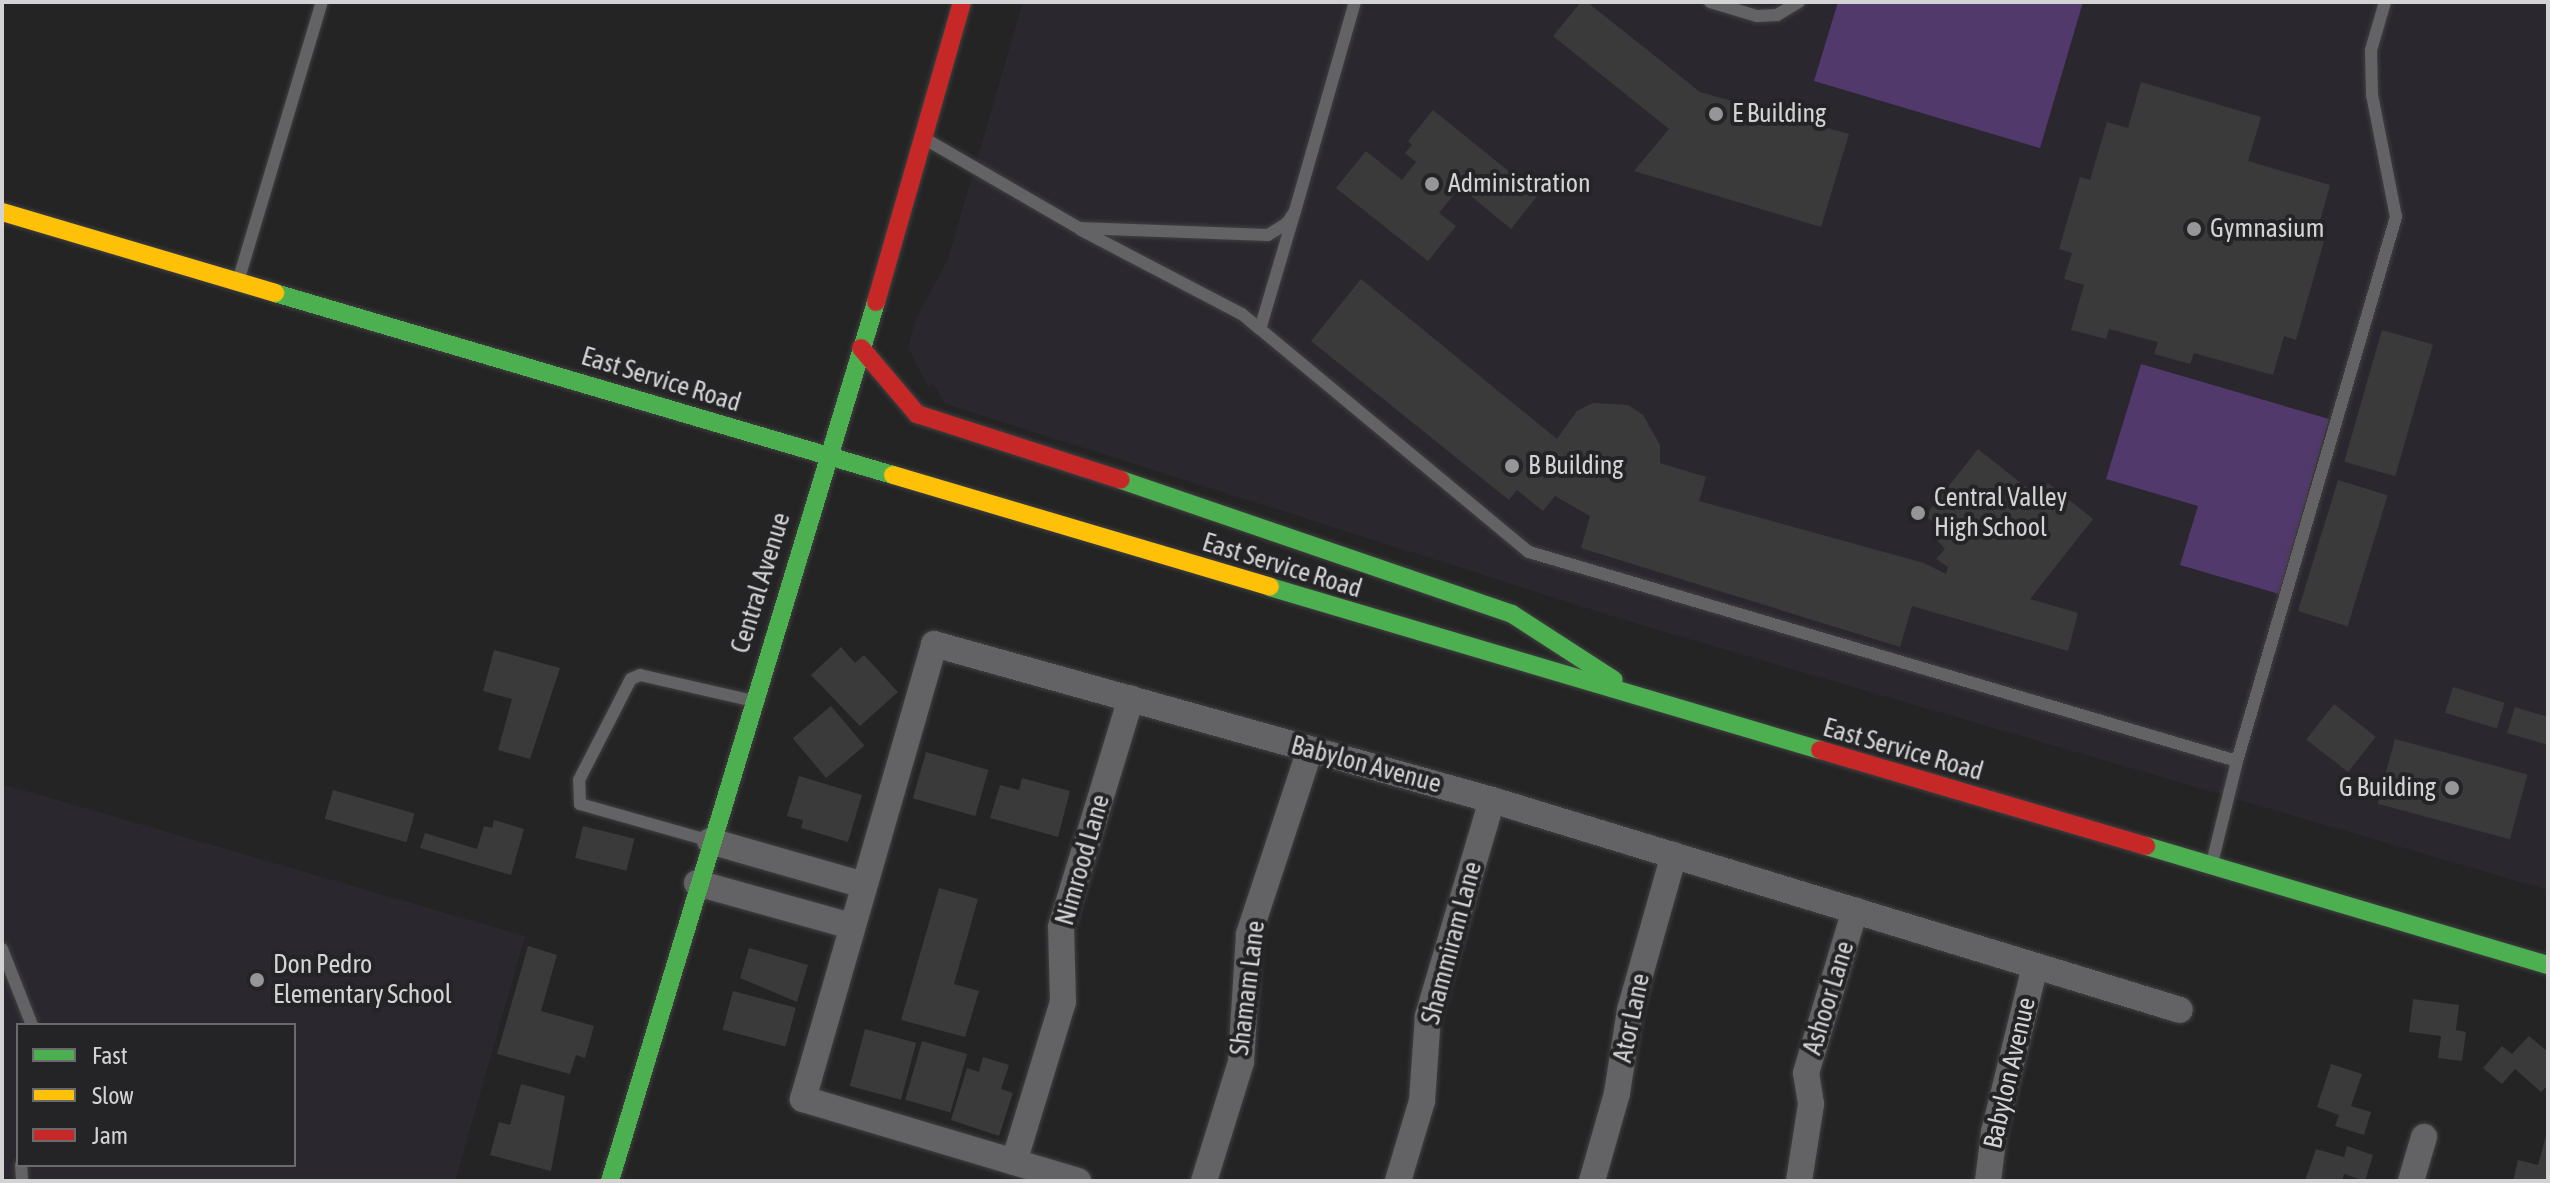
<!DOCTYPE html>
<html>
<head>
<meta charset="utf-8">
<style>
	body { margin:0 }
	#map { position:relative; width:2550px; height:1183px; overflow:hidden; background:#242425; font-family:"Asap Condensed",sans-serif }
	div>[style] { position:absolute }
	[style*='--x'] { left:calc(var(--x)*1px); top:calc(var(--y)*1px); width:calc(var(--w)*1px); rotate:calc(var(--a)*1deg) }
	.built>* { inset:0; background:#2b272f }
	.green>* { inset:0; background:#52396c }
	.building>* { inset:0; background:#3a3a3b; transform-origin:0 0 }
	.roads { filter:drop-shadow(0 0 2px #404041) drop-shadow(0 0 2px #404041) }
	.lane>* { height:12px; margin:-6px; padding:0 6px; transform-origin:6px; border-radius:6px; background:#636264 }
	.street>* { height:26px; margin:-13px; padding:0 13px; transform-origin:13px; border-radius:13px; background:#636264 }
	.fast>* { height:18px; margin:-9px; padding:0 9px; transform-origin:9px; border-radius:9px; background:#4caf50 }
	.slow>* { height:18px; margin:-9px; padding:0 9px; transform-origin:9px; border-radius:9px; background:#ffc107 }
	.jam>* { height:18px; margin:-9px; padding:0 9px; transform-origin:9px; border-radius:9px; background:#c62828 }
	.dots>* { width:22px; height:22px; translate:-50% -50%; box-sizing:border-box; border:4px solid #242326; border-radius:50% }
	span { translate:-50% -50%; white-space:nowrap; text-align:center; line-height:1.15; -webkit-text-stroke:8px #242326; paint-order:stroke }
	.poi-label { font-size:26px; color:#d3d2d4 }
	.left { translate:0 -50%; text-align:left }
	.right { translate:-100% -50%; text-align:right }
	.street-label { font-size:26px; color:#d3d2d4 }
	.frame { position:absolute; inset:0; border:4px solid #d3d2d4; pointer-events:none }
	.legend { position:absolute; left:16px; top:1023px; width:280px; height:144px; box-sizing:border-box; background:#242326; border:2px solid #6a696c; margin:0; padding:10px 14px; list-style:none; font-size:24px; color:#d3d2d4 }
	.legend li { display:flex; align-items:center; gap:16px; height:40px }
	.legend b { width:40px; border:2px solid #6a696c }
</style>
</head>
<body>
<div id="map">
	<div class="built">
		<div style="clip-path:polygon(1023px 2px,2548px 2px,2548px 890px,1631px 622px,946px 404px,933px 384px,928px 386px,908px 348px,915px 321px,948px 259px)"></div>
		<div style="clip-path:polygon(evenodd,2px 784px,525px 936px,455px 1181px,2px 1181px,2px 784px,18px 1025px,294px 1025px,294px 1165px,18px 1165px,18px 1025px)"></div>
	</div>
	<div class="green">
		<div style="clip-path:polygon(1838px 2px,2083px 2px,2040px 148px,1814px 81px)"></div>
		<div style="clip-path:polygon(2141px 364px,2329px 419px,2279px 594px,2180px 565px,2198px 506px,2106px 479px)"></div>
	</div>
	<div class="building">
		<div style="clip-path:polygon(1581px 2px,1587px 2px,1700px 92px,1849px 134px,1821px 227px,1634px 171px,1669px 129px,1553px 36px)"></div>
		<div style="clip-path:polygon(2141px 82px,2261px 117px,2248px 161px,2330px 185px,2318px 228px,2327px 231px,2296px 340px,2284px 336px,2273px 375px,2194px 353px,2190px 364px,2154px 354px,2158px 342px,2109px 329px,2106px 339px,2071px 330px,2084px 285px,2064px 279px,2072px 253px,2059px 249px,2080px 177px,2090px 180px,2107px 122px,2128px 128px)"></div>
		<div style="clip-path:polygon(1433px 110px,1538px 195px,1511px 229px,1460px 187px,1439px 213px,1456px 226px,1428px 261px,1336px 188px,1366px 151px,1402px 180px,1416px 162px,1405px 153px,1412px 145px,1408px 141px)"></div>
		<div style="clip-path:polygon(1361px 279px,1557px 439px,1577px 411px,1593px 403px,1628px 405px,1643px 415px,1660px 445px,1660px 463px,1706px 477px,1699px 501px,1924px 563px,1946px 574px,1948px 567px,1936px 559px,1945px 549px,1937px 540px,1937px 525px,1925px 516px,1978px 449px,2037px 496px,2048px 483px,2093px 519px,2030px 599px,2078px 613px,2068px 651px,1912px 606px,1900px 647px,1581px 548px,1590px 516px,1555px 496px,1543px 511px,1517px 490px,1509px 500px,1311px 341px)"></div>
		<div style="left:2382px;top:330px;width:53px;height:137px;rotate:16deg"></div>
		<div style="left:2338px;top:480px;width:52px;height:137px;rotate:17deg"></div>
		<div style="clip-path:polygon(841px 647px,855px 663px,864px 655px,898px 692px,860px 726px,811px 675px)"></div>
		<div style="clip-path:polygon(494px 650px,560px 668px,530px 759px,498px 750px,512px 699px,483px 691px)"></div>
		<div style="left:2453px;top:687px;width:54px;height:27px;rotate:17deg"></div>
		<div style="left:2334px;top:704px;width:53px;height:45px;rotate:38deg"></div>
		<div style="left:831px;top:706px;width:52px;height:50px;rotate:50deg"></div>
		<div style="clip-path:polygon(2515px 707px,2548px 717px,2548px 745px,2507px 733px)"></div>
		<div style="left:2395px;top:739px;width:137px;height:67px;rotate:15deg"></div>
		<div style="left:926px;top:752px;width:65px;height:48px;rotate:16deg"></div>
		<div style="clip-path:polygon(799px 776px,862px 795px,848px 842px,801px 828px,803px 820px,787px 816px)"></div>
		<div style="clip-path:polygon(1022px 778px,1070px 791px,1058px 837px,990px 818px,1000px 785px,1019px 790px)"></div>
		<div style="left:333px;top:790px;width:85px;height:30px;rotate:16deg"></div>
		<div style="clip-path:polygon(494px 820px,524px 829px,511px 875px,420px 848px,425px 833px,477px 849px,484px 826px,492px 828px)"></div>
		<div style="left:583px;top:826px;width:53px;height:33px;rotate:14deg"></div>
		<div style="clip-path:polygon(939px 888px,978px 899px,954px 984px,979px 991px,965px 1037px,901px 1020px)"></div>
		<div style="clip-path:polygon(528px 946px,557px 955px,541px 1011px,594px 1026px,585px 1058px,576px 1055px,570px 1074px,497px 1054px)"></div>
		<div style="clip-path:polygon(749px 948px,808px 965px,797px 1002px,740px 978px)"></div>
		<div style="left:733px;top:991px;width:65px;height:40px;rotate:15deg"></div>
		<div style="clip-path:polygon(2413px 999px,2459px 1005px,2456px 1030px,2466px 1032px,2462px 1061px,2438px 1058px,2441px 1036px,2409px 1032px)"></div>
		<div style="left:865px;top:1029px;width:53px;height:59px;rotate:15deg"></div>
		<div style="clip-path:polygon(2529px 1036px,2548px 1052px,2548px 1085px,2541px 1092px,2515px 1069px,2502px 1084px,2483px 1068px,2502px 1046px,2512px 1054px)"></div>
		<div style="left:922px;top:1041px;width:47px;height:61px;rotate:16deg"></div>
		<div style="clip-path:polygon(983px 1057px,1009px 1065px,1001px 1089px,1013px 1093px,999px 1136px,951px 1120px,967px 1068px,979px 1072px)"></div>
		<div style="clip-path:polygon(2331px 1064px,2362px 1074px,2351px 1106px,2371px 1112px,2364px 1135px,2335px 1126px,2339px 1115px,2317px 1107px)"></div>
		<div style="clip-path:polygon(521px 1084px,565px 1096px,551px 1171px,490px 1155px,499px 1122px,510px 1125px)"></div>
		<div style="clip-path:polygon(2548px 1129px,2548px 1180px,2513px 1181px,2518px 1160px,2538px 1165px)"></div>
		<div style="clip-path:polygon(2347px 1146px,2373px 1155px,2365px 1181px,2344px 1174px,2342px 1181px,2305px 1181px,2316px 1149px,2344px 1157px)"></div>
	</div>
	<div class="roads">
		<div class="lane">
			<div style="--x:1710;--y:2;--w:49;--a:16.6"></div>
			<div style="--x:1757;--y:16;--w:20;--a:-3"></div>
			<div style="--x:1777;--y:15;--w:26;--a:-31"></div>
			<div style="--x:927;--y:140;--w:176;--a:30.1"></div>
			<div style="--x:1079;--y:228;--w:189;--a:2.1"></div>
			<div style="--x:1268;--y:235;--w:22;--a:-32"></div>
			<div style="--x:1287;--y:223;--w:14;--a:-56"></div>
			<div style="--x:1295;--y:211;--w:217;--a:-74"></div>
			<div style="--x:1295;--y:211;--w:123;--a:106.5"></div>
			<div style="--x:1260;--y:329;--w:349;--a:39.7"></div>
			<div style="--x:1529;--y:552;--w:738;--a:16.45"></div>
			<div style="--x:2237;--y:761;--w:567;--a:-73.71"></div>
			<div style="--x:2396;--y:217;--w:124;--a:-101.1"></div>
			<div style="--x:2372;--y:95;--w:45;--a:-91.3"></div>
			<div style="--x:2371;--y:50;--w:50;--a:-73.7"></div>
			<div style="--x:1081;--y:230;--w:182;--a:27.6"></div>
			<div style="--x:1242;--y:314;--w:23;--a:40"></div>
			<div style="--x:239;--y:278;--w:288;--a:-73.3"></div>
			<div style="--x:707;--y:840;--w:132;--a:-164.2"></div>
			<div style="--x:580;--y:804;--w:24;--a:-92"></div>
			<div style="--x:579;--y:780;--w:114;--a:-62.8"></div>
			<div style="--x:631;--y:679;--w:10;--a:-24"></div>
			<div style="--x:640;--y:675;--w:112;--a:12.9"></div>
			<div style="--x:2212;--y:863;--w:105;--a:-76.2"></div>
			<div style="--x:2;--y:949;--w:82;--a:68.5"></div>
			<div style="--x:21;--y:1165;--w:16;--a:86"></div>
		</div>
		<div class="street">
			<div style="--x:710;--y:841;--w:159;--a:16"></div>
			<div style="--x:697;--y:883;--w:160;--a:15.6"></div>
			<div style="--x:1014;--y:1162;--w:167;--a:-73"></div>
			<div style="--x:1063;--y:1002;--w:75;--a:-91.5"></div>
			<div style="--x:1061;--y:927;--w:239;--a:-73"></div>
			<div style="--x:1078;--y:1181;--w:287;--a:-163.4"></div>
			<div style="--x:803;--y:1099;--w:473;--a:-73.9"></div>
			<div style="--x:934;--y:644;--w:579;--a:15.62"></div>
			<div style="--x:1492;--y:800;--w:719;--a:16.97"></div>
			<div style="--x:1204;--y:1181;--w:125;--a:-72.7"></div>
			<div style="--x:1241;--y:1062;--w:128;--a:-86.4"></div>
			<div style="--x:1249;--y:934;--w:194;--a:-71.7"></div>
			<div style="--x:1398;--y:1181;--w:84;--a:-73.3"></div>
			<div style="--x:1422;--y:1101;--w:85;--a:-86"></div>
			<div style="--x:1428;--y:1016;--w:225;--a:-73.5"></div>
			<div style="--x:1592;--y:1181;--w:91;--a:-74.1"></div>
			<div style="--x:1617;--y:1093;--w:84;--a:-81.1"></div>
			<div style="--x:1630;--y:1010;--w:161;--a:-74.2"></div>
			<div style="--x:1799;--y:1181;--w:78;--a:-81.1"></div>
			<div style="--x:1811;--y:1104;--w:31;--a:-99"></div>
			<div style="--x:1806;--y:1073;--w:170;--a:-73.3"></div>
			<div style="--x:1988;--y:1181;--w:49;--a:-83"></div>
			<div style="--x:1994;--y:1132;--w:171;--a:-76.1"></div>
			<div style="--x:2411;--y:1181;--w:46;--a:-73.5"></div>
		</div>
		<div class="fast">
			<div style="--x:275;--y:293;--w:644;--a:16.41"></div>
			<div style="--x:1121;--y:480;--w:413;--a:18.9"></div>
			<div style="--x:1512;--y:614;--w:121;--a:32.9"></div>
			<div style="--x:1270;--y:587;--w:574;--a:16.51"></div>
			<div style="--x:2146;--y:846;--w:419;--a:16.5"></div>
			<div style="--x:610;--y:1181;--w:918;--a:-73.16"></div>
		</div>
		<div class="slow">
			<div style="--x:2;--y:212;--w:285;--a:16.5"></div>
			<div style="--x:893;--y:475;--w:393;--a:16.5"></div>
		</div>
		<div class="jam">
			<div style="--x:876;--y:302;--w:312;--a:-74"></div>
			<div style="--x:861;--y:348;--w:87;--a:49.7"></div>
			<div style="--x:917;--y:414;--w:214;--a:17.9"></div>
			<div style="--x:1820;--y:750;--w:340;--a:16.4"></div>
		</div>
	</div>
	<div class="dots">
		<div style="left:1716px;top:114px;background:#969597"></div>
		<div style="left:1432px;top:184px;background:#969597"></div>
		<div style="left:2194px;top:229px;background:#969597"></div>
		<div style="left:1512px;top:466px;background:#969597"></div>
		<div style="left:1918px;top:513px;background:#969597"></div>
		<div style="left:2452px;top:788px;background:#969597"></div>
		<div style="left:257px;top:980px;background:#969597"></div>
	</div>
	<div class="poi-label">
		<span class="left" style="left:1732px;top:114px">E Building</span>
		<span class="left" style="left:1448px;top:184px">Administration</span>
		<span class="left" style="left:2210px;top:229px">Gymnasium</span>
		<span class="left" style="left:1528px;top:466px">B Building</span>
		<span class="left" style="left:1934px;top:513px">Central Valley<br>High School</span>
		<span class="right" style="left:2436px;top:788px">G Building</span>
		<span class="left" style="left:273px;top:980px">Don Pedro<br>Elementary School</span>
	</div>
	<div class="street-label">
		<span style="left:661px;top:380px;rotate:17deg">East Service Road</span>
		<span style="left:1282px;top:566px;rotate:17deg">East Service Road</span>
		<span style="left:761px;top:583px;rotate:-73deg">Central Avenue</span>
		<span style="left:1903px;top:750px;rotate:16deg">East Service Road</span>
		<span style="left:1366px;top:765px;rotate:15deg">Babylon Avenue</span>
		<span style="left:1083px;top:860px;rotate:-74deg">Nimrood Lane</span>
		<span style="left:1452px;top:943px;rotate:-75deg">Shammiram Lane</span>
		<span style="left:1248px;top:988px;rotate:-83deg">Shamam Lane</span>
		<span style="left:1829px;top:998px;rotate:-73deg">Ashoor Lane</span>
		<span style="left:1632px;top:1018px;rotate:-78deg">Ator Lane</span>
		<span style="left:2010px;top:1073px;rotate:-77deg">Babylon Avenue</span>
	</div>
	<div class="frame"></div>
	<ul class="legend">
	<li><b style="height:10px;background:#4caf50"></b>Fast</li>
	<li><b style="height:10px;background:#ffc107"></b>Slow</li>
	<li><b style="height:10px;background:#c62828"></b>Jam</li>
	</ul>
</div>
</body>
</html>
